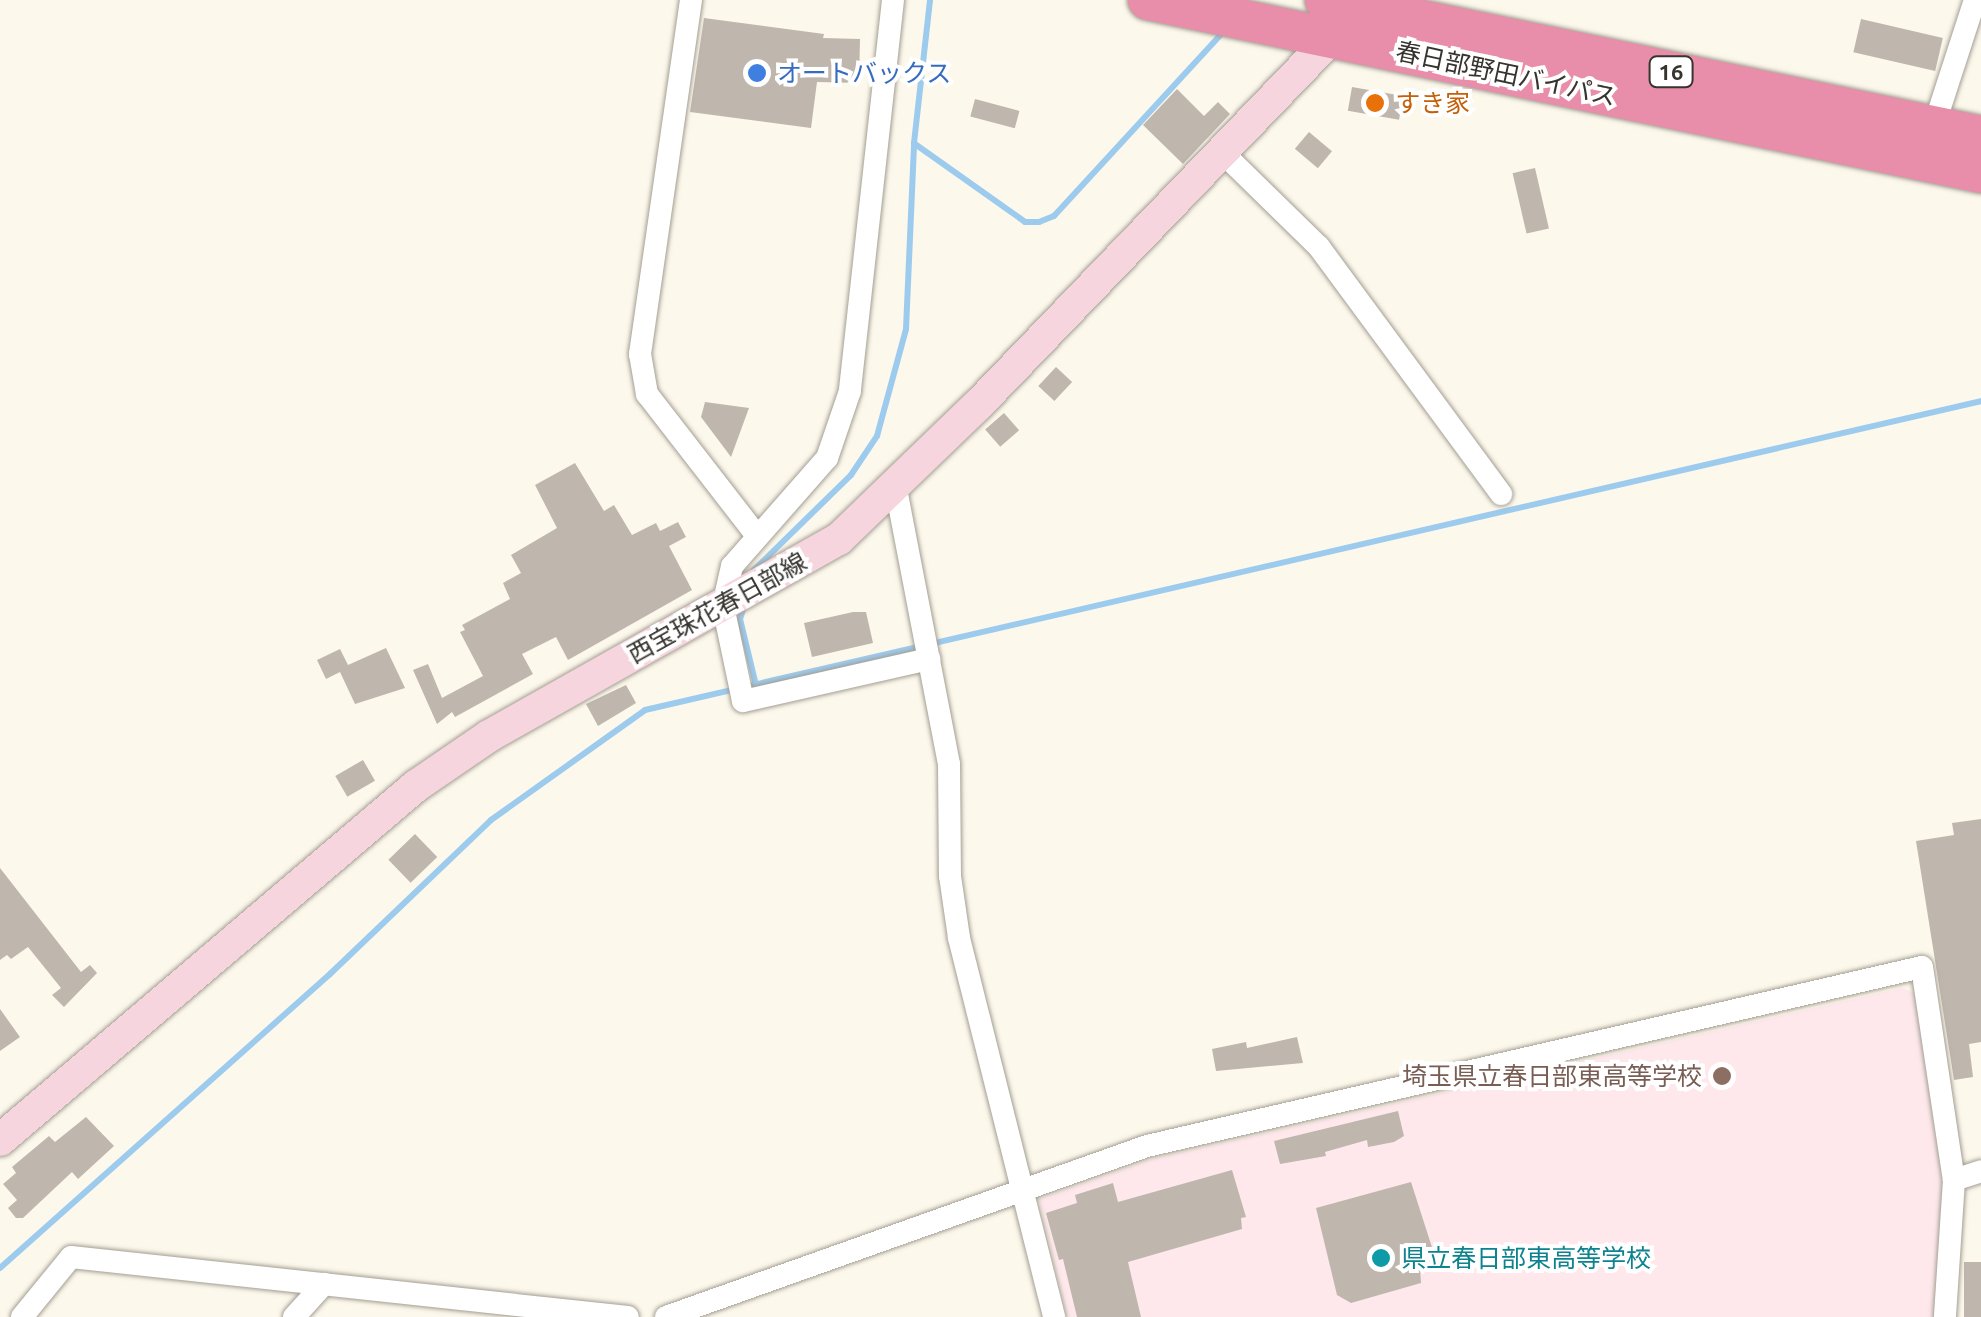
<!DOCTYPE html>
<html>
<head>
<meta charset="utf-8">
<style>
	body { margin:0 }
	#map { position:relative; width:1981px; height:1317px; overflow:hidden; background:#fdf8ec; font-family:Ubuntu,"Noto Sans JP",sans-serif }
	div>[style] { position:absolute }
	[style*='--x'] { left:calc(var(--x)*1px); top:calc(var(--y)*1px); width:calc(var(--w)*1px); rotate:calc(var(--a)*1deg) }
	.education>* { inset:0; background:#fee8eb }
	.stream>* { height:6px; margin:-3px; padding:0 3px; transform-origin:3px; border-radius:3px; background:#9ccbee }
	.building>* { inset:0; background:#bfb6ad; transform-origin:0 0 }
	.roads { filter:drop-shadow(0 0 2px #a39e93) drop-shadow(0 0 2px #a39e93) }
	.minor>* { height:22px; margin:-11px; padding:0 11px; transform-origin:11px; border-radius:11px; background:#fff }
	.secondary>* { height:32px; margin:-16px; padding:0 16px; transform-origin:16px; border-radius:16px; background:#f7d5df }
	.trunk>* { height:40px; margin:-20px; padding:0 20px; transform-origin:20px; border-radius:20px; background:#e88eaa }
	.dots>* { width:28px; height:28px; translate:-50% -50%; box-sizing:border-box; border:5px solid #fff; border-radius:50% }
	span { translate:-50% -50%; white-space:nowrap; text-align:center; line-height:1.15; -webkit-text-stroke:8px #fff; paint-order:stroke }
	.shield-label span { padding:2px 8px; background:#fff; border:2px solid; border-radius:8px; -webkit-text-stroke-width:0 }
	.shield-label { font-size:22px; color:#36342f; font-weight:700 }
	.shop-label { font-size:25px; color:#366cbe }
	.left { translate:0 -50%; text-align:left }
	.street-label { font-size:25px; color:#36342f }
	.food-label { font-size:25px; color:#c56008 }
	.education-label { font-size:25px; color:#785e54 }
	.right { translate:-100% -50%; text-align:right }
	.culture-label { font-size:25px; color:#0d838f }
</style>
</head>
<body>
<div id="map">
	<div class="education">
		<div style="clip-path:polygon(1902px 988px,1915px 993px,1944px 1183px,1935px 1317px,1067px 1317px,1039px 1199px,1152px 1159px)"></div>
	</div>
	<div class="stream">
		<div style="--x:915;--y:144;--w:135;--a:35.3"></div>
		<div style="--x:1025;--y:222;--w:14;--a:0"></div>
		<div style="--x:1039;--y:222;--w:16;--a:-22"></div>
		<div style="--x:1054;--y:216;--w:251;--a:-47.4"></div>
		<div style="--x:754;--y:570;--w:136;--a:-44.4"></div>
		<div style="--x:851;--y:475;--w:47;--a:-56.3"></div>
		<div style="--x:877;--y:436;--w:111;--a:-74.8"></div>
		<div style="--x:906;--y:329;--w:186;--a:-87.5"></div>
		<div style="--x:914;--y:143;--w:144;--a:-83.6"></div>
		<div style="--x:744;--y:606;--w:14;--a:107"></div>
		<div style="--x:740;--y:619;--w:68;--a:76.4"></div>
		<div style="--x:0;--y:1268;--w:442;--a:-41.7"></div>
		<div style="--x:330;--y:974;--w:223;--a:-43.7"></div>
		<div style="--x:491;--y:820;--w:189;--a:-35.5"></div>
		<div style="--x:645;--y:710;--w:1371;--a:-13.02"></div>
	</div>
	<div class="building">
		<div style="clip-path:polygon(704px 18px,824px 34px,823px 38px,860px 39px,859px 83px,817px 82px,811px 128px,690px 112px)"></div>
		<div style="left:1861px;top:19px;width:84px;height:34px;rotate:13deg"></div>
		<div style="left:1352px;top:87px;width:52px;height:24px;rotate:10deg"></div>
		<div style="clip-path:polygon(1177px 89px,1204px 116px,1218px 102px,1230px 114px,1183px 164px,1143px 125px)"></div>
		<div style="left:975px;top:99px;width:46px;height:18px;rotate:15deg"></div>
		<div style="left:1309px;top:132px;width:30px;height:22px;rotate:40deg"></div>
		<div style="left:1535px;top:168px;width:62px;height:23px;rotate:77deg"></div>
		<div style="left:1056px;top:367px;width:22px;height:26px;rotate:43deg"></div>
		<div style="clip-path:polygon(705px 402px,749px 408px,731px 457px,701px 417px)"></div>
		<div style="left:1004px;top:413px;width:23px;height:25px;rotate:49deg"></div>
		<div style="clip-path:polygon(575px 463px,604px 511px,614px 505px,632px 535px,656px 523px,660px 531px,678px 522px,686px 537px,669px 546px,692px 590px,568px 660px,556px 637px,522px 654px,533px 674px,455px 717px,452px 712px,437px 724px,413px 670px,428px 664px,442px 698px,483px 676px,460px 632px,465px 630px,462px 625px,510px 599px,503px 583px,521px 573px,511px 555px,557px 528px,535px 485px)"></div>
		<div style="clip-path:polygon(853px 612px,866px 612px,873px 643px,812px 657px,804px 623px)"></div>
		<div style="clip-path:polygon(386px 648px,405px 688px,355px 704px,340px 672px,326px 679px,317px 660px,340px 649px,348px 665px)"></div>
		<div style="clip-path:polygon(626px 685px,636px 703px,598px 726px,586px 704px)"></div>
		<div style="left:363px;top:760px;width:24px;height:32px;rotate:60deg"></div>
		<div style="clip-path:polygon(1981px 819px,1981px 1042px,1969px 1044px,1973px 1077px,1954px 1080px,1916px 841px,1954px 835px,1952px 823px)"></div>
		<div style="left:415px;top:834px;width:32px;height:37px;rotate:46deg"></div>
		<div style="clip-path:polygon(0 868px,81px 972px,90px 965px,97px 973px,64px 1007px,52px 995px,61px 988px,28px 947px,11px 959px,7px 955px,0 960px)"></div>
		<div style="clip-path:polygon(0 1009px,20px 1037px,0 1051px)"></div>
		<div style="clip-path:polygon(1297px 1037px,1303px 1063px,1216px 1071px,1212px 1049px,1246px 1042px,1247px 1048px)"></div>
		<div style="clip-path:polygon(1398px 1111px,1404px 1136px,1394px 1142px,1368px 1147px,1367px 1140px,1325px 1152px,1326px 1156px,1280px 1164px,1274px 1141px)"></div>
		<div style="clip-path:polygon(86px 1117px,114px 1146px,78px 1179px,72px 1172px,23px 1218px,16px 1218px,8px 1208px,17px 1200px,3px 1184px,16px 1173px,12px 1167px,49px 1136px,55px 1142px)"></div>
		<div style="clip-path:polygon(1232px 1170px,1246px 1217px,1241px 1218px,1242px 1229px,1128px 1262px,1141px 1317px,1077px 1317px,1063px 1259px,1059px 1260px,1046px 1213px,1077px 1203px,1075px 1195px,1113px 1183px,1118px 1202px)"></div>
		<div style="clip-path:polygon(1411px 1182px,1437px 1263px,1420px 1268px,1421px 1283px,1351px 1303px,1337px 1295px,1316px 1208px)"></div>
		<div style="left:1981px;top:1262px;width:55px;height:17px;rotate:90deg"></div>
	</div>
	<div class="roads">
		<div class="minor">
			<div style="--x:691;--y:0;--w:358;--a:98.2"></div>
			<div style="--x:640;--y:354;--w:41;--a:80.1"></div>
			<div style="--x:647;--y:394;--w:180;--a:52.2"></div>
			<div style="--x:893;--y:0;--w:393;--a:96.3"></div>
			<div style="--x:850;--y:391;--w:71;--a:108.9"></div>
			<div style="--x:827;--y:458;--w:144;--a:131.3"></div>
			<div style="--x:732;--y:566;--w:41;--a:102.7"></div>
			<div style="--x:723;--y:606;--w:97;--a:78.1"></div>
			<div style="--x:743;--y:701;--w:191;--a:-12.7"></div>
			<div style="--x:1934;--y:126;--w:133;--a:-72"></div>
			<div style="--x:1223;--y:153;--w:134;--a:44.4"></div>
			<div style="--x:1319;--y:247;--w:307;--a:53.6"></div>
			<div style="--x:896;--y:489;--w:280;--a:79.1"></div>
			<div style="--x:949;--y:764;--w:112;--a:89.5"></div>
			<div style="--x:950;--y:876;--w:63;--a:81.7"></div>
			<div style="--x:959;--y:938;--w:391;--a:75.9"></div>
			<div style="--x:1954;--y:1180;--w:28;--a:-18"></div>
			<div style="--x:22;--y:1317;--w:77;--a:-50.8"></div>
			<div style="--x:71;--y:1257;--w:560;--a:6.15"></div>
			<div style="--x:294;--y:1317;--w:45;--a:-47.7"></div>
			<div style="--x:666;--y:1317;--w:510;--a:-19.57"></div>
			<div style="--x:1147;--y:1146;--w:795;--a:-13.01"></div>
			<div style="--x:1922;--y:967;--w:215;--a:81.5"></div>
			<div style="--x:1954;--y:1180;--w:137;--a:93.8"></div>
		</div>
		<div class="secondary">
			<div style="--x:0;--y:1140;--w:546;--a:-40.4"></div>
			<div style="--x:416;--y:786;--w:88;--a:-34.4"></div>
			<div style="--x:489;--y:736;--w:402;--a:-29.4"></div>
			<div style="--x:839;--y:539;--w:194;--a:-44"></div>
			<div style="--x:979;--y:404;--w:526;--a:-46.08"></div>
		</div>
		<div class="trunk">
			<div style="--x:1148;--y:0;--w:851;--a:11.73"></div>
			<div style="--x:1325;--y:0;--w:670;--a:11.71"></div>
		</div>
	</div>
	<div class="dots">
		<div style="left:757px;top:73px;background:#3f7fe0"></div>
		<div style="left:1375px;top:103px;background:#e8710a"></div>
		<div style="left:1722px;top:1076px;background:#8d6e63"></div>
		<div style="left:1381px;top:1258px;background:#0f9aa8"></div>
	</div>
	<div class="shield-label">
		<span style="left:1671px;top:72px">16</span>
	</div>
	<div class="shop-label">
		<span class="left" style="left:777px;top:73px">オートバックス</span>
	</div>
	<div class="street-label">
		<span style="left:1506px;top:74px;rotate:12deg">春日部野田バイパス</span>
		<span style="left:717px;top:608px;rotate:-29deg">西宝珠花春日部線</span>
	</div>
	<div class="food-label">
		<span class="left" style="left:1395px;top:103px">すき家</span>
	</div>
	<div class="education-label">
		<span class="right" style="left:1702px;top:1076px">埼玉県立春日部東高等学校</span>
	</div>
	<div class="culture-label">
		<span class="left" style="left:1401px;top:1258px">県立春日部東高等学校</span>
	</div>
</div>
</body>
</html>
